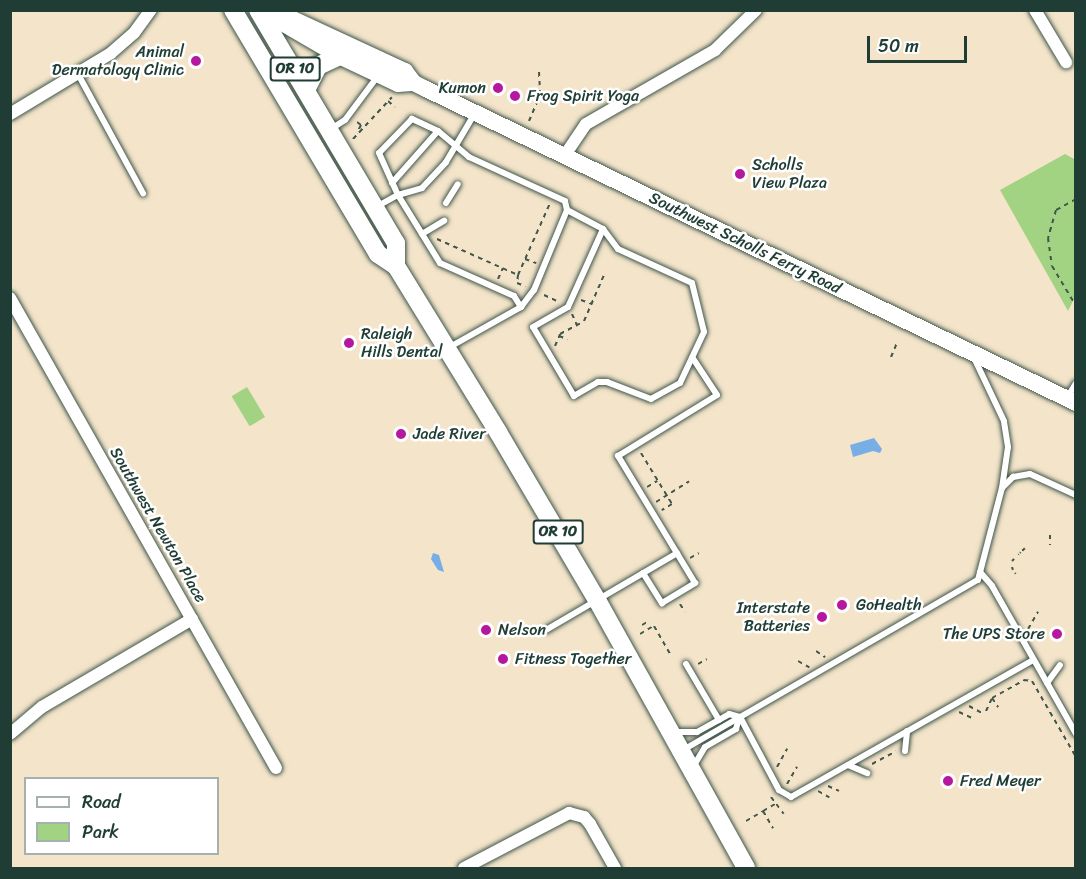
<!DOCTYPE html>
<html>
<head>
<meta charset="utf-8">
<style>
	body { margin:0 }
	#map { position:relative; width:1086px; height:879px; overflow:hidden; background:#f3e4ca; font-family:Sriracha,sans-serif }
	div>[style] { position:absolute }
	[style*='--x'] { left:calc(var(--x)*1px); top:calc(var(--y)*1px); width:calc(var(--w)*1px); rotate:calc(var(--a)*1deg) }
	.green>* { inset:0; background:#a2d382; transform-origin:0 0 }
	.water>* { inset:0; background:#78aee6 }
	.path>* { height:2px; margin-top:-1px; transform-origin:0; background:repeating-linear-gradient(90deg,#3f564a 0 4.5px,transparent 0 9px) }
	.roads { filter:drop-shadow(0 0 2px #3f564a) drop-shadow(0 0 2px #3f564a) }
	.lane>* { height:6px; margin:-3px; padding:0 3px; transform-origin:3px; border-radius:3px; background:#fff }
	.street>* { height:12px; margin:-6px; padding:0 6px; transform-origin:6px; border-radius:6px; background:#fff }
	.secondary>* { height:16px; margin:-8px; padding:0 8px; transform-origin:8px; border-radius:8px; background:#fff }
	.primary>* { height:18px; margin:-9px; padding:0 9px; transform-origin:9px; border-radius:9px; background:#fff }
	.dots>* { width:16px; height:16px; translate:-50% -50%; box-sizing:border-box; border:3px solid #fff; border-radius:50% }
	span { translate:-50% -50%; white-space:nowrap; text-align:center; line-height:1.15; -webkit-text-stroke:5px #fff; paint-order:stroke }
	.shield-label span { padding:2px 4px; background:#fff; border:2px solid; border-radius:4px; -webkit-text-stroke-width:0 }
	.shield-label { font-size:15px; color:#1f3d34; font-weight:700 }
	.poi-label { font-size:16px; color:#1f3d34 }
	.right { translate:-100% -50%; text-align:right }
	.left { translate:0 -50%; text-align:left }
	.street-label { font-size:16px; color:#1f3d34 }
	.frame { position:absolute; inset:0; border:12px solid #1f3d34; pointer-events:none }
	.legend { position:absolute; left:24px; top:777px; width:195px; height:78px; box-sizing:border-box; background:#fff; border:2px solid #a5b1ae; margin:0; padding:8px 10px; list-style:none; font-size:18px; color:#1f3d34 }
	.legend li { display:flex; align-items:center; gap:12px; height:30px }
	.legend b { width:30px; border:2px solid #a5b1ae }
	.scale { position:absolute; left:867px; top:36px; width:100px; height:27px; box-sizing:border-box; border:3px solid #1f3d34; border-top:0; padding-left:8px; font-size:18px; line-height:21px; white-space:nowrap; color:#1f3d34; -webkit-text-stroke:4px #fff; paint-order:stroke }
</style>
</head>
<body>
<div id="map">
	<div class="green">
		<div style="clip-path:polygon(1065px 154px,1076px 160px,1075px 297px,1068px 311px,1000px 190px)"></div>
		<div style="left:247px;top:387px;width:35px;height:18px;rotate:59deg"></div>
	</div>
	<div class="water">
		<div style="clip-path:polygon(874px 438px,882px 449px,880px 453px,873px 451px,853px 457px,850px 445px)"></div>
		<div style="clip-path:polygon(433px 553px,439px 555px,444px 572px,438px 570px,431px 559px)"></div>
	</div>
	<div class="path">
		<div style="--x:539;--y:72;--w:20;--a:87"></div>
		<div style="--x:388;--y:101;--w:9;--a:41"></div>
		<div style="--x:529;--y:121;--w:25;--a:-67"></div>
		<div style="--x:357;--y:122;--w:5;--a:37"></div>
		<div style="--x:361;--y:125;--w:9;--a:117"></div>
		<div style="--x:353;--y:139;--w:57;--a:-47.1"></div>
		<div style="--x:1076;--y:199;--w:23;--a:151"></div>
		<div style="--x:1056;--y:210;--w:29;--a:106"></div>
		<div style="--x:1048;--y:238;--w:28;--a:82"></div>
		<div style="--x:1052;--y:266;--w:47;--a:59"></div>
		<div style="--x:437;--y:239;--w:89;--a:24"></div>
		<div style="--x:518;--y:275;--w:8;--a:97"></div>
		<div style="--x:517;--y:283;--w:9;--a:21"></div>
		<div style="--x:525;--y:259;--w:12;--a:20"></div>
		<div style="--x:518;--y:275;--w:79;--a:-66"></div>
		<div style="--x:498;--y:279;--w:12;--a:-66"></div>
		<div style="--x:544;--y:295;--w:14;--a:25"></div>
		<div style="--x:581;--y:300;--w:12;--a:20"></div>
		<div style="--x:572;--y:314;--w:12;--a:66"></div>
		<div style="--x:559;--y:336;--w:9;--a:21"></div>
		<div style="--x:555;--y:346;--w:13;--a:-67"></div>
		<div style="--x:560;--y:334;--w:27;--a:-28"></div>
		<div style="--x:584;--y:321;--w:50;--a:-66.5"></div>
		<div style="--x:891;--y:357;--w:15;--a:-67"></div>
		<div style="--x:641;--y:453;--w:60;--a:58.7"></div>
		<div style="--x:672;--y:504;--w:12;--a:149"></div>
		<div style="--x:647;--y:487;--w:12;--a:-31"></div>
		<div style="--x:656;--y:502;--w:39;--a:-32"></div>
		<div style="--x:1050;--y:535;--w:10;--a:90"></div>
		<div style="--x:1022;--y:551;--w:4;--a:-45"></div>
		<div style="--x:1020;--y:553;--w:1;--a:-45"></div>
		<div style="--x:1018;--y:555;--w:1;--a:-45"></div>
		<div style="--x:690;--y:558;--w:10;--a:-29"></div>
		<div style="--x:1012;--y:561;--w:3;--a:-45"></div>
		<div style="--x:1012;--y:567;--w:3;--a:72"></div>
		<div style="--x:1015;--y:573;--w:1;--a:45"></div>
		<div style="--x:680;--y:604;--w:9;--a:58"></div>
		<div style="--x:889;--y:611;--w:11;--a:-27"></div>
		<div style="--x:642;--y:625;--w:8;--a:-30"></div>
		<div style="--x:654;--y:626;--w:34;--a:60"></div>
		<div style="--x:1028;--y:629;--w:20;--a:-60"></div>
		<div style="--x:640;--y:634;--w:17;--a:-31"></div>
		<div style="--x:816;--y:651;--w:11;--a:34"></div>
		<div style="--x:798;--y:661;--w:13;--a:29"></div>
		<div style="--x:698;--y:664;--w:10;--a:-29"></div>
		<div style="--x:992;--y:698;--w:11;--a:56"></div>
		<div style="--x:969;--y:706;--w:15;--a:28"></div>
		<div style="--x:986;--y:711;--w:14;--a:-65"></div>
		<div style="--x:992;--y:698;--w:37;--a:-29"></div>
		<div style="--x:1024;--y:680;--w:8;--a:7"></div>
		<div style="--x:1032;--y:681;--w:88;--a:59.9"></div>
		<div style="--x:959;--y:712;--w:14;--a:25"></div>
		<div style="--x:872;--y:764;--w:27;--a:-28"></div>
		<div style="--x:777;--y:767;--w:21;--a:-61"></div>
		<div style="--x:787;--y:784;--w:20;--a:-60"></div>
		<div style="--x:828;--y:786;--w:12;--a:24"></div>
		<div style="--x:818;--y:791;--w:13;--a:29"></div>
		<div style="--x:771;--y:797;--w:21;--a:53"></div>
		<div style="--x:763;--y:811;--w:14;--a:-30"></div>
		<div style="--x:746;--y:821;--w:20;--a:-30"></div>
		<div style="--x:763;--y:811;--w:20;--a:60"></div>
	</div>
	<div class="roads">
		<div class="lane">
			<div style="--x:78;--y:74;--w:136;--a:61.4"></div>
			<div style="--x:331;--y:129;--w:17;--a:-33"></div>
			<div style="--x:345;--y:120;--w:54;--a:-53.3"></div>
			<div style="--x:392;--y:183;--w:69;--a:-48.5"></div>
			<div style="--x:446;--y:203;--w:22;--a:-58"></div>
			<div style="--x:376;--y:207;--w:25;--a:-29"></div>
			<div style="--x:398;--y:195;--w:25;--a:-16"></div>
			<div style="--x:422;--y:188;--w:35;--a:-47"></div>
			<div style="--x:446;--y:162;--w:57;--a:-59.4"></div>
			<div style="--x:567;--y:210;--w:41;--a:27.8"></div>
			<div style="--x:603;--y:229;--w:25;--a:53"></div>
			<div style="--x:618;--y:249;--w:81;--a:24.7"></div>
			<div style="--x:692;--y:283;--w:50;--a:76.2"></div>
			<div style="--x:704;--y:332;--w:56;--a:115.2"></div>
			<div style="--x:680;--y:383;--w:33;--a:151"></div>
			<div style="--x:651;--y:399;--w:47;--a:-158.9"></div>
			<div style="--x:607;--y:382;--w:9;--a:180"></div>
			<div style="--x:598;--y:382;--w:28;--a:150"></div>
			<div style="--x:574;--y:396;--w:80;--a:-120.7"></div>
			<div style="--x:533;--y:327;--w:40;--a:-29.7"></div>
			<div style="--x:568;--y:307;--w:85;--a:-65.8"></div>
			<div style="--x:422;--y:234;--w:26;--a:-31"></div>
			<div style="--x:448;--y:348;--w:84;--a:-29.3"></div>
			<div style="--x:521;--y:307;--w:21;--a:-53"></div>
			<div style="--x:534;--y:290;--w:87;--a:-67.6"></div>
			<div style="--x:567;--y:210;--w:9;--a:-103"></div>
			<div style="--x:565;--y:201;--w:106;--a:-155.4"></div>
			<div style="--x:469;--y:157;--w:40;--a:-140"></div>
			<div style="--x:438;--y:131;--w:29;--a:-155"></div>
			<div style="--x:412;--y:119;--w:47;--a:134.1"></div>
			<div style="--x:379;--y:153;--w:46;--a:65.7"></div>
			<div style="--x:398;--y:195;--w:80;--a:58.3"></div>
			<div style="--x:440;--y:263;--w:81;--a:24"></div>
			<div style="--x:514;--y:296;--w:13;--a:58"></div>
			<div style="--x:1067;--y:398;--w:17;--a:-59"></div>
			<div style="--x:1002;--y:488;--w:16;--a:-45"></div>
			<div style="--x:1013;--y:477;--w:17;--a:-10"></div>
			<div style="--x:1030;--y:474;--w:51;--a:24.5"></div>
			<div style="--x:980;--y:572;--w:18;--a:49"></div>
			<div style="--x:992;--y:586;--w:170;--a:60.4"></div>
			<div style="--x:643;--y:573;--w:36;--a:58"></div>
			<div style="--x:662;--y:603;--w:39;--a:-31"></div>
			<div style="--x:695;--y:583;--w:149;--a:-121.2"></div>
			<div style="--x:618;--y:456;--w:116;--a:-31.6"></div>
			<div style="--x:717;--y:395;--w:45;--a:-123.3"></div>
			<div style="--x:546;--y:630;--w:152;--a:-30.4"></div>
			<div style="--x:686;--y:664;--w:65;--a:59.5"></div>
			<div style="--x:1047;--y:683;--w:22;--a:-54"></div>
			<div style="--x:740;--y:717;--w:83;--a:61.9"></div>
			<div style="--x:779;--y:790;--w:14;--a:30"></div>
			<div style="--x:791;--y:797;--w:278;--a:-29.5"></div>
			<div style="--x:673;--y:732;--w:24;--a:0"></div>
			<div style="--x:697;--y:732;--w:37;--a:-29"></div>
			<div style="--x:729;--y:714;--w:11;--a:15"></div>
			<div style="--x:683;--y:750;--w:340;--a:-30"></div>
			<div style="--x:978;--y:580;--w:95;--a:-75.4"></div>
			<div style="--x:1002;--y:488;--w:41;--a:-81.7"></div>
			<div style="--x:1008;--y:447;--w:26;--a:-99"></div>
			<div style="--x:1004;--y:421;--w:68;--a:-115.4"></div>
			<div style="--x:905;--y:751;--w:20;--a:-84"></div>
			<div style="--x:848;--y:765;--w:21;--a:23"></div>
			<div style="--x:693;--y:767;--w:23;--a:-59"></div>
			<div style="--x:705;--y:747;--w:36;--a:-30"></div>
			<div style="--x:736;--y:729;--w:11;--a:-75"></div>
		</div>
		<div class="street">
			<div style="--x:1035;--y:10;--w:61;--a:59.2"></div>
			<div style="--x:10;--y:114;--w:118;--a:-31.1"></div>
			<div style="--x:111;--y:53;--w:30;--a:-41"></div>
			<div style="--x:134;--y:33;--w:29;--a:-54"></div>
			<div style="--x:565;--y:155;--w:37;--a:-56"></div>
			<div style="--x:586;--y:124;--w:149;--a:-29.8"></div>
			<div style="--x:715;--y:50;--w:57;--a:-44.3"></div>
			<div style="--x:10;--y:298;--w:540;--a:60.49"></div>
			<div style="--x:10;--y:734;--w:42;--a:-40.2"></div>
			<div style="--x:42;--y:707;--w:174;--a:-30.4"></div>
			<div style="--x:464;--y:868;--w:119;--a:-27.6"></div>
			<div style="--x:569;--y:813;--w:16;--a:15"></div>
			<div style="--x:584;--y:817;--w:9;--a:49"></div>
			<div style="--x:590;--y:824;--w:51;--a:60.4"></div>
		</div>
		<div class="secondary">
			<div style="--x:260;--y:10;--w:91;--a:30.2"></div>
			<div style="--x:339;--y:56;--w:65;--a:25.4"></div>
			<div style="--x:398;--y:84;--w:16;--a:-4"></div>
			<div style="--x:414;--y:83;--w:13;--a:27"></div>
			<div style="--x:426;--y:89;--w:722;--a:25.78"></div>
			<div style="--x:282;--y:14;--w:136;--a:24.9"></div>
			<div style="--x:405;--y:71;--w:15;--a:53"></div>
		</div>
		<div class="primary">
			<div style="--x:233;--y:10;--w:284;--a:59.3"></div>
			<div style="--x:378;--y:254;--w:22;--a:34"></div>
			<div style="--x:396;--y:266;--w:195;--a:58.4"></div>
			<div style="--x:498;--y:432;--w:195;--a:59.5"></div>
			<div style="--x:597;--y:600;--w:307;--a:60.9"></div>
			<div style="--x:258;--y:10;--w:271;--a:59.4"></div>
			<div style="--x:396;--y:243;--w:23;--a:90"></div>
			<div style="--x:307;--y:88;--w:25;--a:-63"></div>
			<div style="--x:318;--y:66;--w:23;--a:-25"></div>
		</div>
	</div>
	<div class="dots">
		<div style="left:196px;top:61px;background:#b5179e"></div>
		<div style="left:498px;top:88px;background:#b5179e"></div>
		<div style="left:515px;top:96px;background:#b5179e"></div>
		<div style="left:740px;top:174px;background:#b5179e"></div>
		<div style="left:349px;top:343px;background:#b5179e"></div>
		<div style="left:401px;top:434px;background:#b5179e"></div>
		<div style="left:842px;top:605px;background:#b5179e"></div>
		<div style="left:822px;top:617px;background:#b5179e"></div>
		<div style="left:486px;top:630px;background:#b5179e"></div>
		<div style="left:1057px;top:634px;background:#b5179e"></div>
		<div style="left:503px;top:659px;background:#b5179e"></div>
		<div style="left:948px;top:781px;background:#b5179e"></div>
	</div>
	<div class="shield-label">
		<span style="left:295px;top:69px">OR 10</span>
		<span style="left:558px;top:532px">OR 10</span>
	</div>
	<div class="poi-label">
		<span class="right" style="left:184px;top:61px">Animal<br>Dermatology Clinic</span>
		<span class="right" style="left:486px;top:88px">Kumon</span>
		<span class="left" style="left:527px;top:96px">Frog Spirit Yoga</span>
		<span class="left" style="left:752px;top:174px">Scholls<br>View Plaza</span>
		<span class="left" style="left:361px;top:343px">Raleigh<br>Hills Dental</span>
		<span class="left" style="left:413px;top:434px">Jade River</span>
		<span class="left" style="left:856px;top:605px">GoHealth</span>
		<span class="right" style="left:810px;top:617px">Interstate<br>Batteries</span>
		<span class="left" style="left:498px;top:630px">Nelson</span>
		<span class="right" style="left:1045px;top:634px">The UPS Store</span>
		<span class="left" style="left:515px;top:659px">Fitness Together</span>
		<span class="left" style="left:960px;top:781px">Fred Meyer</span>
	</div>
	<div class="street-label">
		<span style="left:745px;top:243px;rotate:26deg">Southwest Scholls Ferry Road</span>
		<span style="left:158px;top:525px;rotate:60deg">Southwest Newton Place</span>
	</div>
	<div class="frame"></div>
	<ul class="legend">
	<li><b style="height:8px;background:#fff"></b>Road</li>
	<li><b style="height:16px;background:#a2d382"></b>Park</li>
	</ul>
	<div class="scale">50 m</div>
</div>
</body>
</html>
